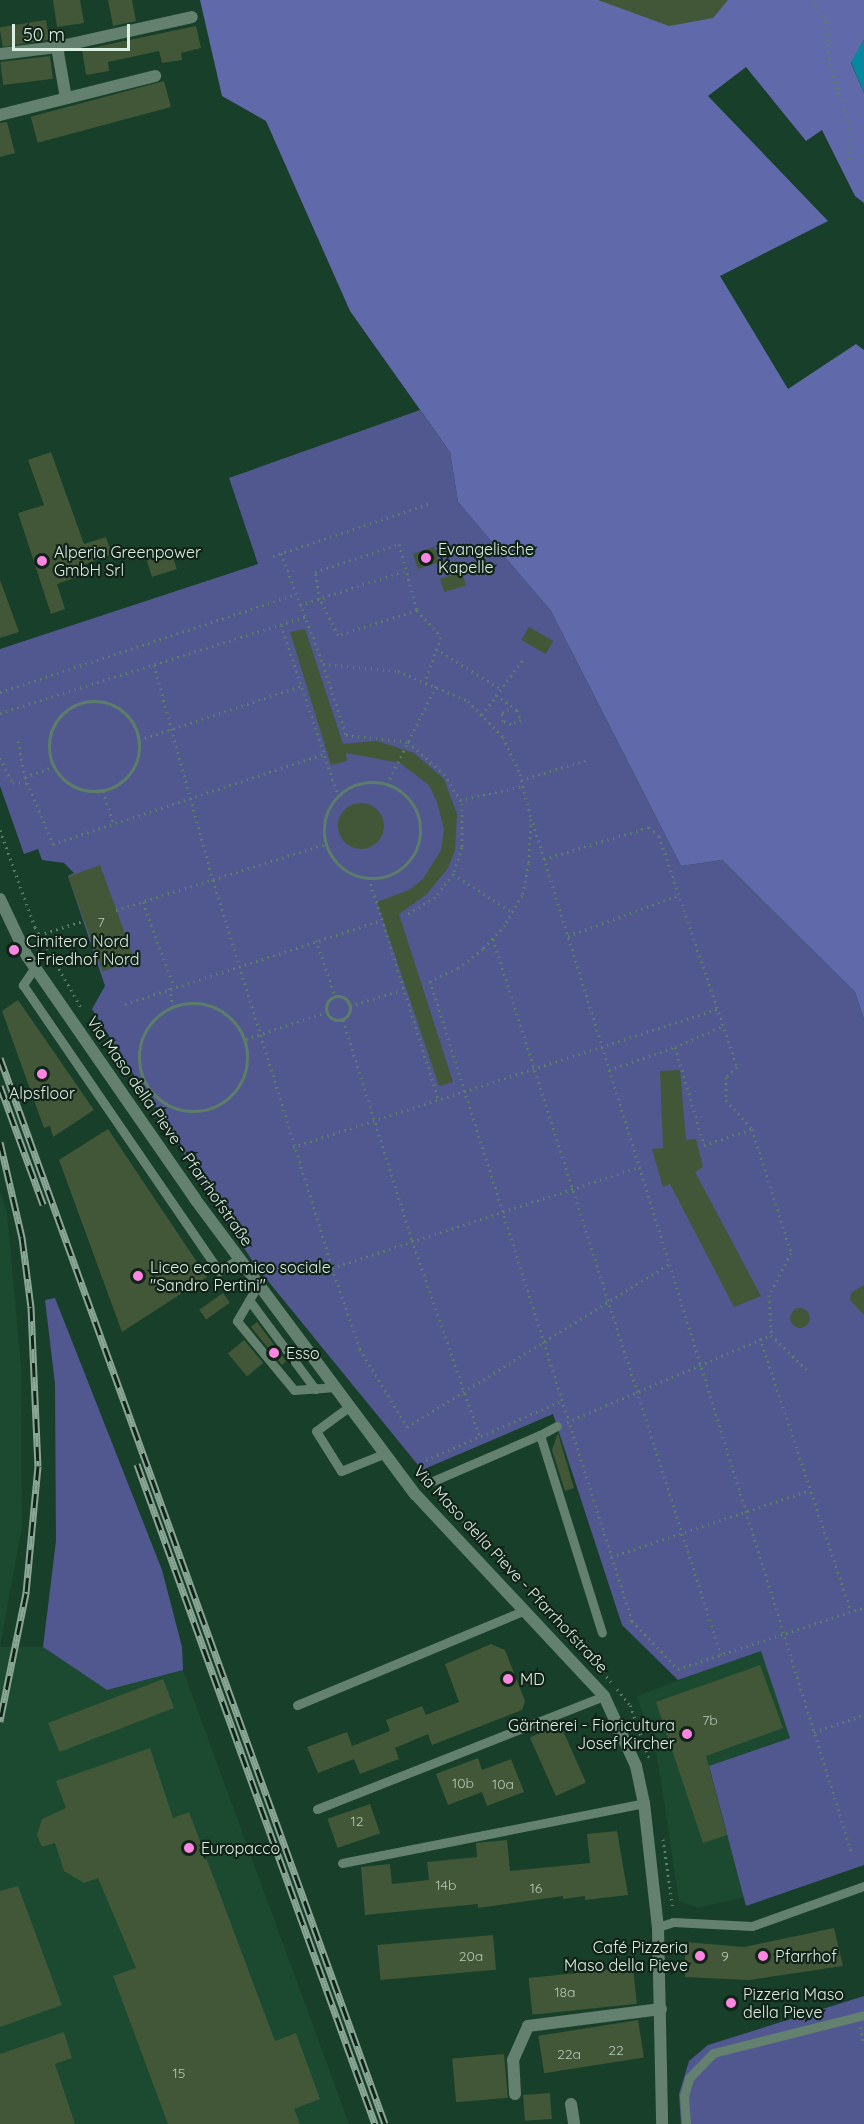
<!DOCTYPE html>
<html>
<head>
<meta charset="utf-8">
<style>
	body { margin:0 }
	#map { position:relative; width:864px; height:2124px; overflow:hidden; background:#183f29; font-family:Quicksand,sans-serif }
	div>[style] { position:absolute }
	[style*='--x'] { left:calc(var(--x)*1px); top:calc(var(--y)*1px); width:calc(var(--w)*1px); rotate:calc(var(--a)*1deg) }
	.built>* { inset:0; background:#1b4a30 }
	.green>* { inset:0; background:#50588f }
	.forest>* { inset:0; background:#6069aa }
	.water>* { inset:0; background:#0888a0 }
	.building>* { inset:0; background:#415737; transform-origin:0 0 }
	.round { border-radius:50% }
	.path>* { height:3px; margin-top:-1.5px; transform-origin:0; background:repeating-linear-gradient(90deg,#5c7d6a 0 1.5px,transparent 0 6px) }
	.path>.ring { margin:-1.5px; padding:0; box-sizing:content-box; background:none; border:3px solid #5c7d6a; border-radius:50% }
	.service>* { height:9px; margin:-4.5px; padding:0 4.5px; transform-origin:4.5px; border-radius:4.5px; background:#63816e }
	.minor>* { height:12px; margin:-6px; padding:0 6px; transform-origin:6px; border-radius:6px; background:#63816e }
	.tertiary>* { height:12px; margin:-6px; padding:0 6px; transform-origin:6px; border-radius:6px; background:#63816e }
	.rail>* { height:7px; margin-top:-3.5px; transform-origin:0; background:repeating-linear-gradient(90deg,#112218 0 14px,#8aa795 0 28px); box-sizing:border-box; border-block:2px solid #8aa795 }
	.dots>* { width:16px; height:16px; translate:-50% -50%; box-sizing:border-box; border:3px solid #112218; border-radius:50% }
	span { translate:-50% -50%; white-space:nowrap; text-align:center; line-height:1.15; -webkit-text-stroke:4.5px #112218; paint-order:stroke }
	.number-label { font-size:14px; color:#b4c9b6 }
	.number-label span { -webkit-text-stroke-width:0 }
	.poi-label { font-size:16px; color:#daefe1 }
	.left { translate:0 -50%; text-align:left }
	.right { translate:-100% -50%; text-align:right }
	.street-label { font-size:16px; color:#daefe1 }
	.scale { position:absolute; left:12px; top:24px; width:118px; height:27px; box-sizing:border-box; border:3px solid #daefe1; border-top:0; padding-left:8px; font-size:18px; line-height:21px; white-space:nowrap; color:#daefe1; -webkit-text-stroke:4px #112218; paint-order:stroke }
</style>
</head>
<body>
<div id="map">
	<div class="built">
		<div style="clip-path:polygon(0 1191px,7px 1212px,21px 1367px,22px 1526px,0 1647px,43px 1647px,107px 1690px,183px 1670px,349px 2124px,0 2124px)"></div>
		<div style="clip-path:polygon(761px 1650px,790px 1738px,709px 1766px,744px 1897px,698px 1908px,679px 1901px,657px 1756px,637px 1696px)"></div>
	</div>
	<div class="green">
		<div style="clip-path:polygon(420px 410px,450px 452px,458px 502px,551px 611px,681px 866px,722px 860px,855px 992px,864px 1019px,864px 1865px,746px 1906px,709px 1766px,790px 1738px,761px 1651px,678px 1680px,622px 1625px,553px 1414px,422px 1470px,255px 1265px,92px 1009px,105px 986px,68px 876px,74px 873px,64px 863px,42px 860px,38px 849px,24px 854px,0 786px,0 649px,258px 564px,229px 478px)"></div>
		<div style="clip-path:polygon(55px 1298px,162px 1570px,182px 1647px,183px 1670px,107px 1690px,43px 1647px,56px 1541px,55px 1384px,45px 1300px)"></div>
		<div style="clip-path:polygon(864px 1996px,864px 2124px,681px 2124px,679px 2094px,689px 2061px,708px 2045px)"></div>
	</div>
	<div class="forest">
		<div style="clip-path:polygon(200px 0,864px 0,864px 40px,851px 63px,864px 93px,864px 203px,855px 196px,822px 130px,806px 141px,746px 67px,708px 96px,828px 221px,720px 276px,788px 389px,856px 344px,864px 350px,864px 1019px,855px 992px,722px 860px,681px 866px,551px 611px,458px 502px,450px 452px,350px 311px,266px 121px,222px 96px)"></div>
	</div>
	<div class="water">
		<div style="clip-path:polygon(864px 40px,864px 93px,851px 62px)"></div>
	</div>
	<div class="building">
		<div style="clip-path:polygon(53px 0,80px 0,84px 23px,57px 27px)"></div>
		<div style="clip-path:polygon(108px 0,132px 0,136px 21px,113px 26px)"></div>
		<div style="clip-path:polygon(598px 0,728px 0,713px 18px,669px 26px)"></div>
		<div style="left:46px;top:20px;width:20px;height:47px;rotate:81deg"></div>
		<div style="clip-path:polygon(196px 26px,201px 48px,181px 53px,182px 60px,162px 63px,159px 51px,108px 62px,109px 71px,86px 75px,82px 50px)"></div>
		<div style="left:50px;top:56px;width:23px;height:50px;rotate:83deg"></div>
		<div style="left:164px;top:81px;width:27px;height:138px;rotate:75deg"></div>
		<div style="clip-path:polygon(7px 122px,15px 153px,0 157px,0 123px)"></div>
		<div style="clip-path:polygon(51px 452px,84px 544px,106px 537px,112px 554px,86px 564px,89px 573px,57px 584px,65px 609px,51px 614px,18px 513px,44px 505px,28px 460px)"></div>
		<div style="left:434px;top:547px;width:16px;height:22px;rotate:72deg"></div>
		<div style="left:170px;top:548px;width:22px;height:26px;rotate:72deg"></div>
		<div style="left:462px;top:572px;width:14px;height:23px;rotate:73deg"></div>
		<div style="clip-path:polygon(0 580px,19px 632px,0 638px)"></div>
		<div style="left:529px;top:627px;width:28px;height:15px;rotate:30deg"></div>
		<div style="clip-path:polygon(305px 629px,343px 744px,377px 741px,414px 753px,444px 779px,457px 814px,455px 850px,448px 868px,427px 894px,399px 914px,453px 1082px,439px 1086px,377px 902px,409px 890px,423px 879px,441px 850px,444px 829px,437px 802px,429px 785px,400px 763px,346px 753px,347px 761px,331px 765px,290px 632px)"></div>
		<div class="round" style="left:338px;top:803px;width:46px;height:46px"></div>
		<div style="left:100px;top:865px;width:101px;height:34px;rotate:70deg"></div>
		<div style="clip-path:polygon(18px 1000px,94px 1110px,53px 1137px,50px 1126px,44px 1128px,2px 1011px)"></div>
		<div style="clip-path:polygon(680px 1070px,686px 1140px,696px 1139px,703px 1167px,695px 1172px,761px 1296px,734px 1307px,670px 1184px,663px 1187px,652px 1149px,663px 1148px,660px 1071px)"></div>
		<div style="clip-path:polygon(108px 1129px,207px 1277px,122px 1332px,59px 1160px)"></div>
		<div style="clip-path:polygon(864px 1285px,864px 1315px,850px 1300px,851px 1293px)"></div>
		<div style="left:223px;top:1293px;width:12px;height:29px;rotate:55deg"></div>
		<div class="round" style="left:790px;top:1308px;width:20px;height:20px"></div>
		<div style="clip-path:polygon(257px 1322px,286px 1361px,282px 1365px,251px 1327px)"></div>
		<div style="left:244px;top:1340px;width:30px;height:21px;rotate:50deg"></div>
		<div style="clip-path:polygon(558px 1433px,574px 1488px,565px 1491px,552px 1450px)"></div>
		<div style="clip-path:polygon(491px 1644px,505px 1650px,525px 1701px,522px 1710px,432px 1745px,428px 1734px,395px 1748px,399px 1759px,360px 1774px,354px 1759px,318px 1773px,307px 1747px,347px 1732px,352px 1746px,390px 1731px,386px 1720px,422px 1706px,426px 1715px,459px 1702px,445px 1664px)"></div>
		<div style="clip-path:polygon(760px 1665px,783px 1728px,706px 1756px,727px 1835px,703px 1843px,656px 1702px)"></div>
		<div style="left:163px;top:1679px;width:31px;height:123px;rotate:69deg"></div>
		<div style="left:560px;top:1724px;width:64px;height:33px;rotate:66deg"></div>
		<div style="clip-path:polygon(150px 1748px,173px 1818px,189px 1812px,275px 2041px,296px 2033px,320px 2099px,294px 2109px,300px 2124px,168px 2124px,113px 1976px,136px 1968px,98px 1878px,84px 1883px,64px 1871px,55px 1843px,42px 1847px,37px 1835px,42px 1819px,66px 1808px,56px 1781px)"></div>
		<div style="clip-path:polygon(478px 1758px,482px 1770px,511px 1759px,524px 1792px,487px 1806px,482px 1792px,448px 1805px,436px 1774px)"></div>
		<div style="left:370px;top:1804px;width:31px;height:45px;rotate:71deg"></div>
		<div style="clip-path:polygon(617px 1831px,628px 1895px,585px 1900px,585px 1896px,563px 1899px,563px 1896px,478px 1908px,478px 1904px,365px 1915px,361px 1867px,390px 1864px,392px 1884px,429px 1880px,427px 1862px,477px 1857px,476px 1843px,507px 1840px,510px 1871px,590px 1863px,587px 1834px)"></div>
		<div style="clip-path:polygon(18px 1886px,62px 2005px,0 2027px,0 1891px)"></div>
		<div style="clip-path:polygon(834px 1928px,843px 1966px,749px 1980px,685px 1977px,685px 1942px,744px 1947px)"></div>
		<div style="left:493px;top:1935px;width:35px;height:116px;rotate:85deg"></div>
		<div style="left:633px;top:1967px;width:37px;height:105px;rotate:84deg"></div>
		<div style="left:638px;top:2020px;width:38px;height:101px;rotate:81deg"></div>
		<div style="clip-path:polygon(64px 2032px,72px 2058px,55px 2064px,75px 2124px,0 2124px,0 2054px)"></div>
		<div style="left:504px;top:2054px;width:44px;height:52px;rotate:85deg"></div>
		<div style="left:550px;top:2093px;width:26px;height:27px;rotate:86deg"></div>
	</div>
	<div class="path">
		<div style="--x:812;--y:0;--w:25;--a:56"></div>
		<div style="--x:826;--y:21;--w:43;--a:84.7"></div>
		<div style="--x:830;--y:64;--w:73;--a:72.6"></div>
		<div style="--x:852;--y:134;--w:28;--a:96"></div>
		<div style="--x:281;--y:553;--w:119;--a:69.3"></div>
		<div style="--x:323;--y:664;--w:75;--a:5.3"></div>
		<div style="--x:398;--y:671;--w:76;--a:23.2"></div>
		<div style="--x:468;--y:701;--w:50;--a:45.8"></div>
		<div style="--x:503;--y:737;--w:41;--a:65.3"></div>
		<div style="--x:520;--y:774;--w:46;--a:76.3"></div>
		<div style="--x:531;--y:819;--w:44;--a:92.6"></div>
		<div style="--x:529;--y:863;--w:33;--a:102"></div>
		<div style="--x:522;--y:895;--w:34;--a:120"></div>
		<div style="--x:505;--y:925;--w:33;--a:133"></div>
		<div style="--x:483;--y:949;--w:31;--a:143"></div>
		<div style="--x:458;--y:968;--w:31;--a:155"></div>
		<div style="--x:430;--y:981;--w:458;--a:72.5"></div>
		<div style="--x:273;--y:556;--w:167;--a:-18.5"></div>
		<div style="--x:300;--y:605;--w:109;--a:-18.1"></div>
		<div style="--x:417;--y:610;--w:83;--a:162.4"></div>
		<div style="--x:338;--y:635;--w:40;--a:-116.6"></div>
		<div style="--x:320;--y:599;--w:27;--a:-100"></div>
		<div style="--x:315;--y:572;--w:89;--a:-18.4"></div>
		<div style="--x:399;--y:544;--w:68;--a:74.7"></div>
		<div style="--x:417;--y:610;--w:36;--a:48"></div>
		<div style="--x:441;--y:637;--w:47;--a:110"></div>
		<div style="--x:281;--y:625;--w:179;--a:71.5"></div>
		<div style="--x:436;--y:649;--w:76;--a:31.6"></div>
		<div style="--x:323;--y:664;--w:75;--a:72.1"></div>
		<div style="--x:346;--y:735;--w:62;--a:6.4"></div>
		<div style="--x:408;--y:742;--w:48;--a:41.6"></div>
		<div style="--x:444;--y:774;--w:34;--a:58"></div>
		<div style="--x:462;--y:803;--w:44;--a:90"></div>
		<div style="--x:462;--y:847;--w:28;--a:108"></div>
		<div style="--x:453;--y:874;--w:29;--a:128"></div>
		<div style="--x:435;--y:897;--w:36;--a:148"></div>
		<div style="--x:154;--y:665;--w:223;--a:74.7"></div>
		<div style="--x:213;--y:880;--w:406;--a:72.9"></div>
		<div style="--x:332;--y:1268;--w:86;--a:70.9"></div>
		<div style="--x:360;--y:1349;--w:91;--a:58.9"></div>
		<div style="--x:407;--y:1427;--w:309;--a:-31.9"></div>
		<div style="--x:0;--y:692;--w:312;--a:-18.3"></div>
		<div style="--x:496;--y:695;--w:26;--a:36"></div>
		<div style="--x:517;--y:710;--w:11;--a:68"></div>
		<div style="--x:521;--y:720;--w:11;--a:158"></div>
		<div style="--x:511;--y:724;--w:9;--a:-159"></div>
		<div style="--x:503;--y:721;--w:9;--a:-96"></div>
		<div style="--x:502;--y:712;--w:7;--a:-16"></div>
		<div class="ring" style="left:49px;top:701px;width:87px;height:87px"></div>
		<div style="--x:0;--y:713;--w:320;--a:-17.5"></div>
		<div style="--x:482;--y:715;--w:71;--a:-53.6"></div>
		<div style="--x:139;--y:740;--w:171;--a:-18.4"></div>
		<div style="--x:18;--y:741;--w:37;--a:79"></div>
		<div style="--x:25;--y:777;--w:73;--a:67.3"></div>
		<div style="--x:53;--y:844;--w:286;--a:-18.4"></div>
		<div style="--x:0;--y:758;--w:28;--a:63"></div>
		<div style="--x:13;--y:783;--w:15;--a:0"></div>
		<div style="--x:25;--y:777;--w:30;--a:-20"></div>
		<div style="--x:521;--y:780;--w:72;--a:-16.9"></div>
		<div class="ring" style="left:324px;top:782px;width:93px;height:93px"></div>
		<div style="--x:387;--y:784;--w:110;--a:-63.4"></div>
		<div style="--x:103;--y:791;--w:35;--a:72"></div>
		<div style="--x:460;--y:800;--w:65;--a:-12.5"></div>
		<div style="--x:533;--y:823;--w:1079;--a:72.81"></div>
		<div style="--x:0;--y:830;--w:103;--a:70.2"></div>
		<div style="--x:35;--y:927;--w:95;--a:60.2"></div>
		<div style="--x:544;--y:859;--w:110;--a:-16.9"></div>
		<div style="--x:649;--y:827;--w:13;--a:42"></div>
		<div style="--x:659;--y:836;--w:244;--a:71.3"></div>
		<div style="--x:737;--y:1067;--w:15;--a:138"></div>
		<div style="--x:726;--y:1077;--w:23;--a:90"></div>
		<div style="--x:726;--y:1100;--w:39;--a:48"></div>
		<div style="--x:453;--y:874;--w:70;--a:32.8"></div>
		<div style="--x:369;--y:878;--w:231;--a:72.6"></div>
		<div style="--x:143;--y:902;--w:90;--a:70"></div>
		<div style="--x:116;--y:910;--w:219;--a:-17.5"></div>
		<div style="--x:39;--y:935;--w:46;--a:-17.7"></div>
		<div style="--x:568;--y:936;--w:116;--a:-20.2"></div>
		<div style="--x:493;--y:939;--w:751;--a:72.34"></div>
		<div style="--x:316;--y:940;--w:59;--a:71.3"></div>
		<div style="--x:169;--y:988;--w:18;--a:77"></div>
		<div class="ring" style="left:326px;top:996px;width:21px;height:21px"></div>
		<div class="ring" style="left:139px;top:1003px;width:105px;height:105px"></div>
		<div style="--x:125;--y:1004;--w:267;--a:-18.1"></div>
		<div style="--x:350;--y:1006;--w:54;--a:-17.1"></div>
		<div style="--x:343;--y:1020;--w:231;--a:72.6"></div>
		<div style="--x:412;--y:1240;--w:208;--a:71"></div>
		<div style="--x:246;--y:1039;--w:84;--a:-18.6"></div>
		<div style="--x:675;--y:1047;--w:52;--a:-23.6"></div>
		<div style="--x:609;--y:1070;--w:70;--a:-19.2"></div>
		<div style="--x:675;--y:1047;--w:102;--a:73.5"></div>
		<div style="--x:704;--y:1145;--w:51;--a:-18.4"></div>
		<div style="--x:752;--y:1129;--w:130;--a:72.5"></div>
		<div style="--x:791;--y:1253;--w:47;--a:117.6"></div>
		<div style="--x:769;--y:1295;--w:40;--a:87.1"></div>
		<div style="--x:771;--y:1335;--w:53;--a:44.2"></div>
		<div style="--x:293;--y:1147;--w:447;--a:-18"></div>
		<div style="--x:332;--y:1268;--w:323;--a:-18.2"></div>
		<div style="--x:760;--y:1338;--w:288;--a:71.6"></div>
		<div style="--x:567;--y:1422;--w:222;--a:-23.1"></div>
		<div style="--x:570;--y:1425;--w:206;--a:72.4"></div>
		<div style="--x:632;--y:1621;--w:66;--a:46.2"></div>
		<div style="--x:678;--y:1669;--w:196;--a:-18.4"></div>
		<div style="--x:426;--y:1460;--w:148;--a:-23.5"></div>
		<div style="--x:442;--y:1500;--w:163;--a:45.2"></div>
		<div style="--x:557;--y:1616;--w:85;--a:50.7"></div>
		<div style="--x:611;--y:1557;--w:210;--a:-18.6"></div>
		<div style="--x:617;--y:1689;--w:21;--a:51"></div>
		<div style="--x:630;--y:1705;--w:59;--a:70.3"></div>
		<div style="--x:814;--y:1732;--w:53;--a:-18.8"></div>
		<div style="--x:663;--y:1839;--w:71;--a:81.9"></div>
		<div style="--x:860;--y:2027;--w:17;--a:77"></div>
	</div>
	<div class="service">
		<div style="--x:35;--y:967;--w:22;--a:124"></div>
		<div style="--x:23;--y:985;--w:347;--a:55.6"></div>
		<div style="--x:219;--y:1271;--w:25;--a:-32"></div>
		<div style="--x:259;--y:1283;--w:44;--a:120.1"></div>
		<div style="--x:237;--y:1321;--w:89;--a:50.4"></div>
		<div style="--x:294;--y:1390;--w:42;--a:-4.1"></div>
		<div style="--x:249;--y:1300;--w:111;--a:53.4"></div>
		<div style="--x:350;--y:1406;--w:42;--a:143.7"></div>
		<div style="--x:316;--y:1431;--w:47;--a:58"></div>
		<div style="--x:341;--y:1471;--w:48;--a:-21.8"></div>
		<div style="--x:540;--y:1435;--w:19;--a:-28"></div>
		<div style="--x:426;--y:1484;--w:124;--a:-23.3"></div>
		<div style="--x:540;--y:1435;--w:207;--a:72.6"></div>
		<div style="--x:297;--y:1705;--w:247;--a:-22.6"></div>
		<div style="--x:317;--y:1809;--w:308;--a:-21.5"></div>
		<div style="--x:342;--y:1863;--w:308;--a:-11.2"></div>
		<div style="--x:658;--y:1927;--w:16;--a:-18"></div>
		<div style="--x:673;--y:1922;--w:79;--a:2.9"></div>
		<div style="--x:752;--y:1926;--w:119;--a:-19.7"></div>
		<div style="--x:686;--y:2124;--w:28;--a:-94"></div>
		<div style="--x:684;--y:2096;--w:19;--a:-74"></div>
		<div style="--x:689;--y:2078;--w:35;--a:-46"></div>
		<div style="--x:713;--y:2053;--w:156;--a:-14.1"></div>
	</div>
	<div class="minor">
		<div style="--x:57;--y:47;--w:138;--a:-12.5"></div>
		<div style="--x:0;--y:54;--w:57;--a:-7"></div>
		<div style="--x:57;--y:47;--w:52;--a:80"></div>
		<div style="--x:0;--y:115;--w:160;--a:-14.1"></div>
		<div style="--x:515;--y:2094;--w:34;--a:-93"></div>
		<div style="--x:513;--y:2060;--w:37;--a:-66"></div>
		<div style="--x:528;--y:2026;--w:134;--a:-7.3"></div>
		<div style="--x:571;--y:2104;--w:20;--a:81"></div>
	</div>
	<div class="tertiary">
		<div style="--x:0;--y:899;--w:63;--a:64.7"></div>
		<div style="--x:27;--y:956;--w:295;--a:55.3"></div>
		<div style="--x:195;--y:1199;--w:369;--a:53.3"></div>
		<div style="--x:416;--y:1495;--w:275;--a:46.9"></div>
		<div style="--x:604;--y:1696;--w:77;--a:65.4"></div>
		<div style="--x:636;--y:1766;--w:38;--a:78"></div>
		<div style="--x:644;--y:1803;--w:125;--a:83.6"></div>
		<div style="--x:658;--y:1927;--w:197;--a:88.8"></div>
	</div>
	<div class="rail">
		<div style="--x:0;--y:1058;--w:1133;--a:70.14"></div>
		<div style="--x:0;--y:1086;--w:126;--a:70"></div>
		<div style="--x:0;--y:1142;--w:98;--a:77"></div>
		<div style="--x:22;--y:1237;--w:71;--a:82.7"></div>
		<div style="--x:31;--y:1307;--w:159;--a:87.5"></div>
		<div style="--x:38;--y:1466;--w:128;--a:95.4"></div>
		<div style="--x:26;--y:1593;--w:131;--a:101.5"></div>
		<div style="--x:137;--y:1464;--w:702;--a:70.17"></div>
	</div>
	<div class="dots">
		<div style="left:426px;top:558px;background:#fd86e2"></div>
		<div style="left:42px;top:561px;background:#fd86e2"></div>
		<div style="left:14px;top:950px;background:#fd86e2"></div>
		<div style="left:42px;top:1074px;background:#fd86e2"></div>
		<div style="left:138px;top:1276px;background:#fd86e2"></div>
		<div style="left:274px;top:1353px;background:#fd86e2"></div>
		<div style="left:508px;top:1679px;background:#fd86e2"></div>
		<div style="left:687px;top:1734px;background:#fd86e2"></div>
		<div style="left:189px;top:1848px;background:#fd86e2"></div>
		<div style="left:700px;top:1956px;background:#fd86e2"></div>
		<div style="left:763px;top:1956px;background:#fd86e2"></div>
		<div style="left:731px;top:2003px;background:#fd86e2"></div>
	</div>
	<div class="number-label">
		<span style="left:101px;top:922px">7</span>
		<span style="left:710px;top:1720px">7b</span>
		<span style="left:463px;top:1783px">10b</span>
		<span style="left:503px;top:1784px">10a</span>
		<span style="left:357px;top:1821px">12</span>
		<span style="left:446px;top:1885px">14b</span>
		<span style="left:536px;top:1888px">16</span>
		<span style="left:471px;top:1956px">20a</span>
		<span style="left:725px;top:1956px">9</span>
		<span style="left:565px;top:1992px">18a</span>
		<span style="left:616px;top:2050px">22</span>
		<span style="left:569px;top:2054px">22a</span>
		<span style="left:179px;top:2073px">15</span>
	</div>
	<div class="poi-label">
		<span class="left" style="left:438px;top:558px">Evangelische<br>Kapelle</span>
		<span class="left" style="left:54px;top:561px">Alperia Greenpower<br>GmbH Srl</span>
		<span class="left" style="left:26px;top:950px">Cimitero Nord<br>- Friedhof Nord</span>
		<span style="left:42px;top:1093px">Alpsfloor</span>
		<span class="left" style="left:150px;top:1276px">Liceo economico sociale<br>"Sandro Pertini"</span>
		<span class="left" style="left:286px;top:1353px">Esso</span>
		<span class="left" style="left:520px;top:1679px">MD</span>
		<span class="right" style="left:675px;top:1734px">Gärtnerei - Fioricultura<br>Josef Kircher</span>
		<span class="left" style="left:201px;top:1848px">Europacco</span>
		<span class="right" style="left:688px;top:1956px">Café Pizzeria<br>Maso della Pieve</span>
		<span class="left" style="left:775px;top:1956px">Pfarrhof</span>
		<span class="left" style="left:743px;top:2003px">Pizzeria Maso<br>della Pieve</span>
	</div>
	<div class="street-label">
		<span style="left:170px;top:1131px;rotate:55deg">Via Maso della Pieve - Pfarrhofstraße</span>
		<span style="left:511px;top:1569px;rotate:47deg">Via Maso della Pieve - Pfarrhofstraße</span>
	</div>
	<div class="scale">50 m</div>
</div>
</body>
</html>
